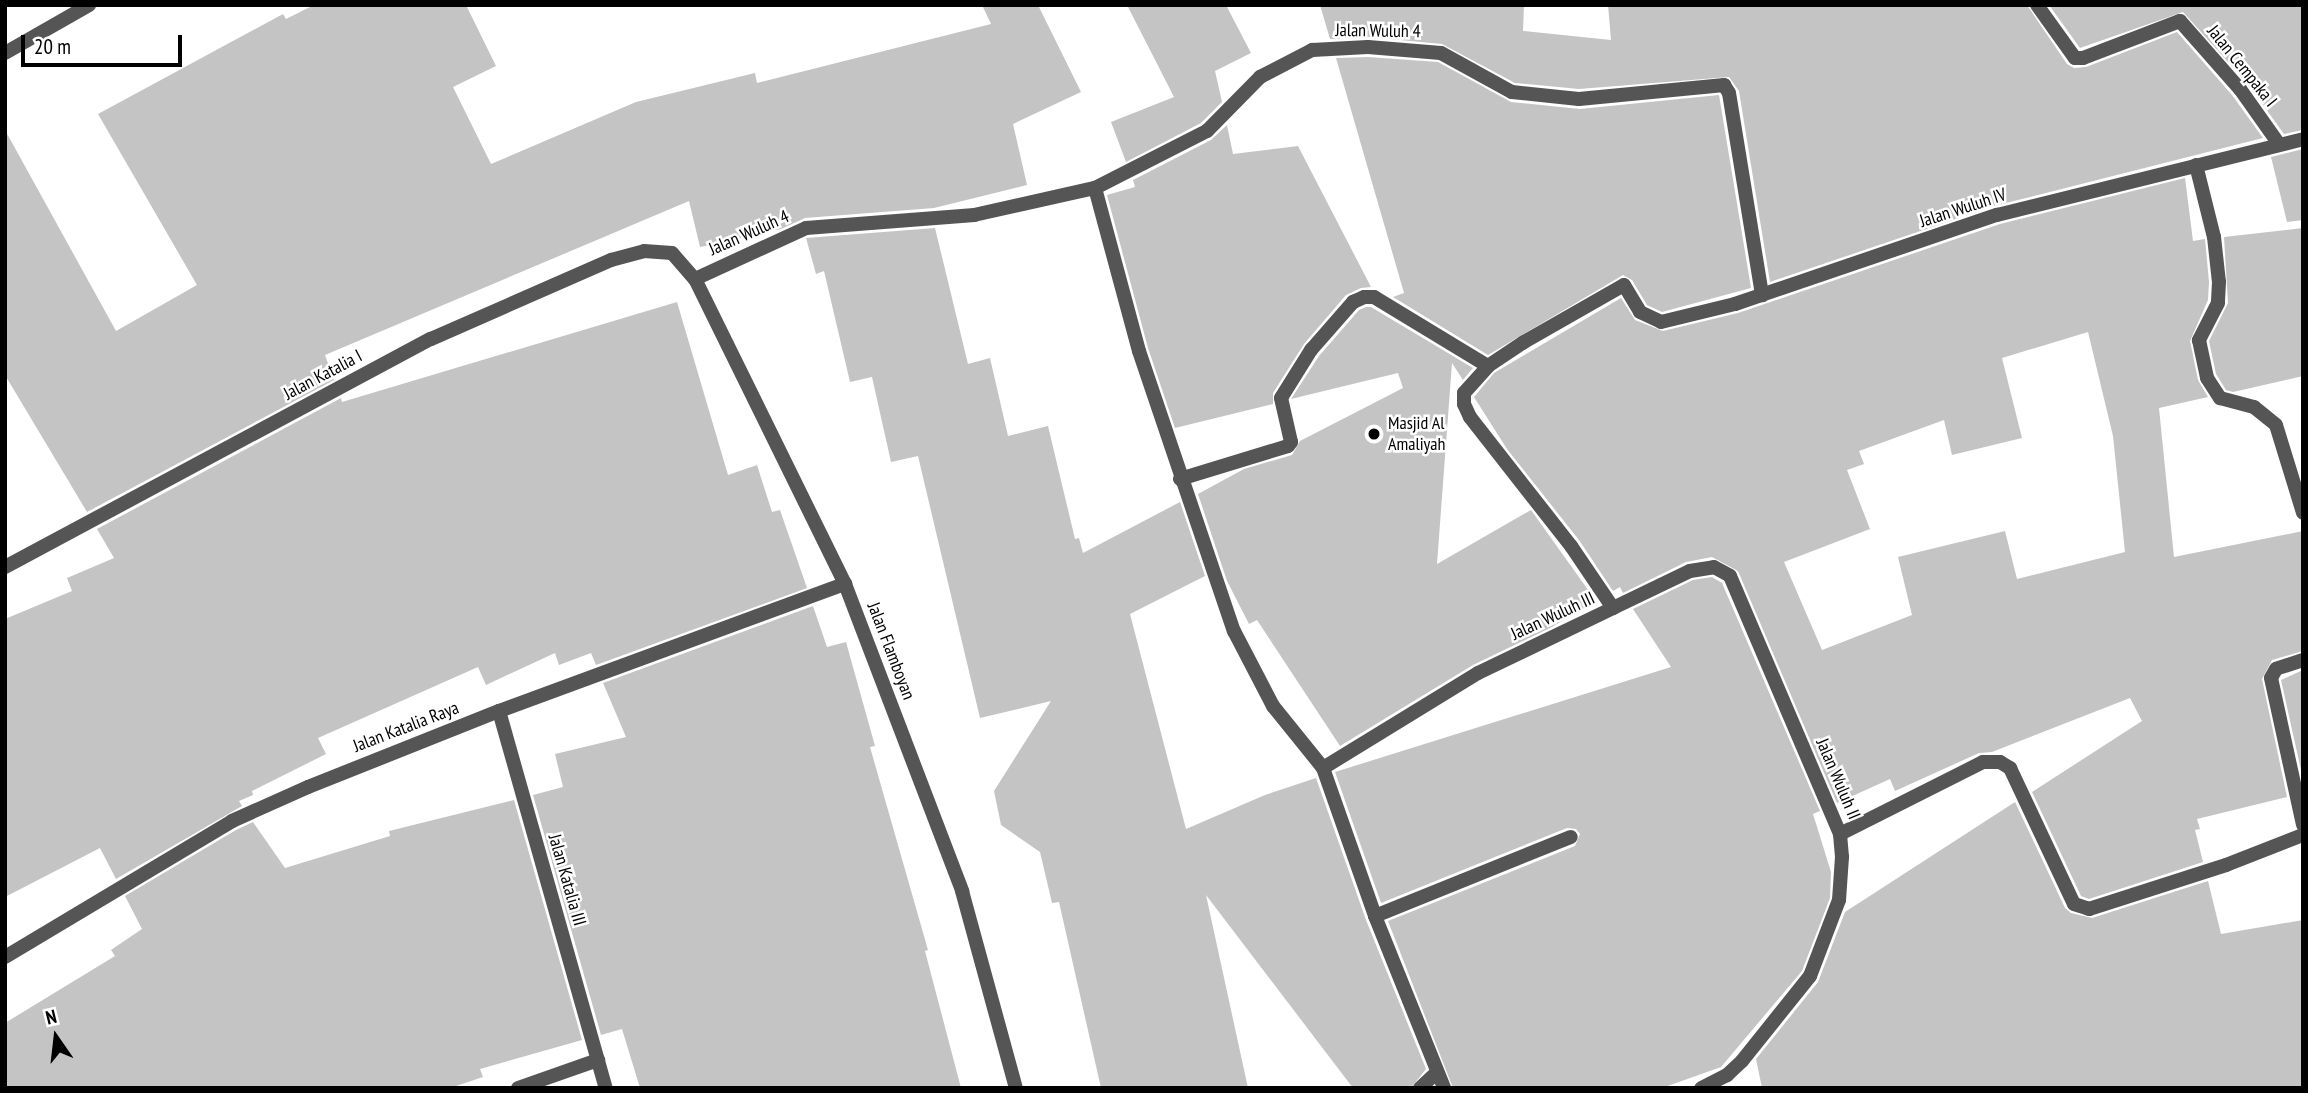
<!DOCTYPE html>
<html>
<head>
<meta charset="utf-8">
<style>
	body { margin:0 }
	#map { position:relative; width:2308px; height:1093px; overflow:hidden; background:#fff; font-family:"PT Sans Narrow",sans-serif }
	div>[style] { position:absolute }
	[style*='--x'] { left:calc(var(--x)*1px); top:calc(var(--y)*1px); width:calc(var(--w)*1px); rotate:calc(var(--a)*1deg) }
	.building>* { inset:0; background:#c4c4c4 }
	.minor>* { height:14px; margin:-7px; padding:0 7px; transform-origin:7px; border-radius:7px; background:#555 }
	.dots>* { width:19px; height:19px; translate:-50% -50%; box-sizing:border-box; border:4px solid #fff; border-radius:50% }
	span { translate:-50% -50%; white-space:nowrap; text-align:center; line-height:1.15; -webkit-text-stroke:5px #fff; paint-order:stroke }
	.street-label { font-size:18px; color:#000 }
	.poi-label { font-size:18px; color:#000 }
	.left { translate:0 -50%; text-align:left }
	.frame { position:absolute; inset:0; border:7px solid #000; pointer-events:none }
	.north { position:absolute; left:21px; top:1002px; width:70px; height:70px; -webkit-text-stroke:5px #fff; paint-order:stroke; rotate:346deg; font-size:19px; font-weight:700; line-height:28px; text-align:center; color:#000 }
	.north::after { content:''; display:block; margin:auto; width:24px; height:32px; background:#000; clip-path:polygon(50% 0,100% 100%,50% 72%,0 100%) }
	.scale { position:absolute; left:21px; top:35px; width:161px; height:32px; box-sizing:border-box; border:4px solid #000; border-top:0; padding-left:9px; font-size:21px; line-height:24px; white-space:nowrap; color:#000; -webkit-text-stroke:5px #fff; paint-order:stroke }
</style>
</head>
<body>
<div id="map">
	<div class="building">
		<div style="clip-path:polygon(314px 5px,466px 5px,496px 66px,453px 87px,491px 164px,636px 102px,755px 73px,757px 83px,991px 24px,982px 5px,1038px 5px,1081px 92px,1013px 124px,1027px 185px,934px 208px,805px 218px,781px 229px,700px 247px,689px 201px,325px 355px,334px 380px,87px 512px,5px 375px,5px 130px,116px 331px,197px 285px,98px 114px,283px 14px,286px 19px)"></div>
		<div style="clip-path:polygon(1127px 5px,1226px 5px,1251px 53px,1215px 71px,1222px 102px,1201px 123px,1126px 162px,1111px 122px,1174px 97px)"></div>
		<div style="clip-path:polygon(1320px 5px,1524px 5px,1523px 31px,1611px 40px,1608px 5px,2027px 5px,2067px 64px,2074px 68px,2086px 67px,2177px 32px,2232px 95px,2263px 138px,1994px 206px,1770px 282px,1739px 91px,1729px 77px,1579px 89px,1515px 83px,1442px 44px,1369px 37px,1330px 39px)"></div>
		<div style="clip-path:polygon(2049px 5px,2303px 5px,2303px 130px,2284px 134px,2247px 83px,2183px 12px,2080px 48px)"></div>
		<div style="clip-path:polygon(1368px 57px,1438px 62px,1511px 102px,1580px 109px,1719px 95px,1751px 288px,1662px 312px,1647px 305px,1632px 280px,1623px 275px,1488px 355px,1393px 297px,1404px 293px,1336px 58px)"></div>
		<div style="clip-path:polygon(1227px 125px,1233px 154px,1298px 146px,1371px 287px,1361px 288px,1346px 295px,1304px 344px,1273px 393px,1273px 404px,1175px 428px,1148px 348px,1107px 195px,1135px 187px,1133px 180px,1211px 140px)"></div>
		<div style="clip-path:polygon(2303px 149px,2303px 220px,2287px 222px,2271px 157px)"></div>
		<div style="clip-path:polygon(evenodd,2185px 178px,2193px 241px,2205px 239px,2209px 282px,2208px 300px,2190px 341px,2198px 380px,2208px 397px,2159px 408px,2174px 557px,2303px 531px,2303px 651px,2272px 660px,2262px 679px,2287px 797px,2197px 819px,2200px 829px,2195px 830px,2203px 862px,2089px 899px,2081px 896px,2032px 792px,2142px 721px,2130px 698px,1992px 752px,1979px 753px,1895px 791px,1890px 779px,1837px 803px,1738px 571px,1712px 557px,1686px 562px,1623px 593px,1620px 587px,1613px 591px,1579px 540px,1507px 449px,1474px 397px,1494px 373px,1621px 298px,1635px 320px,1663px 331px,1738px 313px,2000px 224px,2185px 178px,2088px 332px,2113px 436px,2125px 552px,2017px 579px,2005px 531px,1898px 557px,1912px 615px,1822px 650px,1784px 562px,1870px 529px,1847px 470px,1864px 464px,1859px 451px,1944px 420px,1952px 455px,2022px 438px,2002px 358px,2088px 332px)"></div>
		<div style="clip-path:polygon(935px 228px,968px 364px,990px 358px,1008px 436px,1048px 426px,1075px 539px,1079px 538px,1083px 553px,1180px 502px,1205px 576px,1130px 614px,1186px 829px,1265px 795px,1316px 778px,1366px 920px,1426px 1069px,1411px 1088px,1353px 1088px,1206px 895px,1248px 1088px,1101px 1088px,1059px 902px,1052px 903px,1040px 852px,1001px 825px,994px 791px,1051px 701px,980px 718px,918px 456px,891px 462px,872px 377px,850px 382px,824px 271px,816px 274px,806px 238px)"></div>
		<div style="clip-path:polygon(2303px 228px,2303px 376px,2233px 392px,2226px 390px,2216px 374px,2209px 341px,2228px 303px,2224px 237px)"></div>
		<div style="clip-path:polygon(677px 302px,728px 475px,757px 465px,772px 512px,780px 510px,807px 588px,596px 665px,591px 653px,559px 665px,555px 653px,486px 685px,478px 667px,318px 738px,326px 754px,252px 791px,253px 795px,239px 801px,242px 806px,116px 879px,100px 848px,5px 897px,5px 619px,72px 591px,67px 578px,114px 558px,97px 529px,341px 398px,342px 402px)"></div>
		<div style="clip-path:polygon(1366px 307px,1371px 307px,1473px 368px,1463px 380px,1452px 363px,1437px 564px,1531px 510px,1596px 601px,1550px 628px,1473px 665px,1340px 746px,1257px 620px,1249px 624px,1227px 581px,1198px 494px,1244px 469px,1292px 455px,1300px 441px,1403px 388px,1398px 373px,1291px 399px,1319px 356px,1359px 310px)"></div>
		<div style="clip-path:polygon(1712px 577px,1722px 583px,1820px 811px,1813px 814px,1831px 872px,1830px 898px,1802px 971px,1721px 1067px,1662px 1088px,1453px 1088px,1388px 921px,1575px 846px,1580px 834px,1576px 829px,1567px 828px,1381px 903px,1335px 772px,1671px 667px,1633px 609px,1693px 580px)"></div>
		<div style="clip-path:polygon(813px 606px,827px 647px,846px 642px,875px 746px,870px 747px,928px 950px,925px 951px,961px 1088px,640px 1088px,622px 1029px,601px 1035px,533px 795px,563px 787px,555px 754px,626px 737px,603px 683px)"></div>
		<div style="clip-path:polygon(2303px 670px,2303px 779px,2281px 680px)"></div>
		<div style="clip-path:polygon(514px 800px,582px 1040px,480px 1069px,483px 1077px,450px 1088px,5px 1088px,5px 1023px,115px 956px,111px 950px,142px 929px,125px 896px,236px 830px,253px 822px,285px 868px,390px 836px,389px 831px)"></div>
		<div style="clip-path:polygon(2015px 802px,2065px 908px,2071px 913px,2092px 918px,2208px 881px,2221px 934px,2303px 920px,2303px 1088px,1762px 1088px,1756px 1059px,1818px 982px,1845px 912px)"></div>
	</div>
	<div class="minor">
		<div style="--x:2037;--y:5;--w:65;--a:54.4"></div>
		<div style="--x:2075;--y:58;--w:8;--a:0"></div>
		<div style="--x:2083;--y:58;--w:104;--a:-20.9"></div>
		<div style="--x:2180;--y:21;--w:91;--a:48.6"></div>
		<div style="--x:2240;--y:89;--w:67;--a:54.7"></div>
		<div style="--x:5;--y:53;--w:97;--a:-29.7"></div>
		<div style="--x:2196;--y:165;--w:74;--a:76"></div>
		<div style="--x:2214;--y:237;--w:45;--a:83.7"></div>
		<div style="--x:2219;--y:282;--w:21;--a:93"></div>
		<div style="--x:2218;--y:303;--w:42;--a:117.2"></div>
		<div style="--x:2199;--y:340;--w:39;--a:78"></div>
		<div style="--x:2207;--y:378;--w:24;--a:57"></div>
		<div style="--x:2220;--y:398;--w:35;--a:15"></div>
		<div style="--x:2254;--y:407;--w:28;--a:39"></div>
		<div style="--x:2276;--y:425;--w:92;--a:72.9"></div>
		<div style="--x:1095;--y:188;--w:169;--a:74.9"></div>
		<div style="--x:1139;--y:351;--w:296;--a:71.3"></div>
		<div style="--x:1234;--y:631;--w:85;--a:62.5"></div>
		<div style="--x:1273;--y:706;--w:80;--a:51.1"></div>
		<div style="--x:1323;--y:768;--w:157;--a:70.6"></div>
		<div style="--x:1375;--y:916;--w:185;--a:68.1"></div>
		<div style="--x:695;--y:279;--w:122;--a:-24.7"></div>
		<div style="--x:806;--y:228;--w:169;--a:-4.4"></div>
		<div style="--x:974;--y:215;--w:124;--a:-12.6"></div>
		<div style="--x:1095;--y:188;--w:126;--a:-27"></div>
		<div style="--x:1207;--y:131;--w:76;--a:-45.5"></div>
		<div style="--x:1260;--y:77;--w:59;--a:-27.4"></div>
		<div style="--x:1312;--y:50;--w:56;--a:-3.1"></div>
		<div style="--x:1368;--y:47;--w:73;--a:4.7"></div>
		<div style="--x:1441;--y:53;--w:81;--a:28.8"></div>
		<div style="--x:1512;--y:92;--w:67;--a:6"></div>
		<div style="--x:1579;--y:99;--w:146;--a:-5.5"></div>
		<div style="--x:1724;--y:85;--w:9;--a:58"></div>
		<div style="--x:1729;--y:93;--w:205;--a:80.7"></div>
		<div style="--x:1180;--y:479;--w:113;--a:-17"></div>
		<div style="--x:1288;--y:446;--w:5;--a:-53"></div>
		<div style="--x:1291;--y:442;--w:45;--a:-102.8"></div>
		<div style="--x:1281;--y:398;--w:57;--a:-58"></div>
		<div style="--x:1311;--y:350;--w:64;--a:-48.8"></div>
		<div style="--x:1353;--y:302;--w:12;--a:-24"></div>
		<div style="--x:1364;--y:297;--w:10;--a:0"></div>
		<div style="--x:1374;--y:297;--w:133;--a:31.2"></div>
		<div style="--x:5;--y:567;--w:483;--a:-28.2"></div>
		<div style="--x:431;--y:339;--w:197;--a:-23.7"></div>
		<div style="--x:611;--y:260;--w:34;--a:-15"></div>
		<div style="--x:644;--y:251;--w:28;--a:4"></div>
		<div style="--x:672;--y:253;--w:35;--a:49"></div>
		<div style="--x:695;--y:279;--w:340;--a:63.8"></div>
		<div style="--x:845;--y:584;--w:329;--a:69.1"></div>
		<div style="--x:962;--y:891;--w:204;--a:74.7"></div>
		<div style="--x:1613;--y:608;--w:85;--a:-25.7"></div>
		<div style="--x:1690;--y:571;--w:24;--a:-9"></div>
		<div style="--x:1714;--y:567;--w:18;--a:29"></div>
		<div style="--x:1730;--y:576;--w:280;--a:66.9"></div>
		<div style="--x:1840;--y:834;--w:23;--a:85"></div>
		<div style="--x:1842;--y:857;--w:43;--a:94"></div>
		<div style="--x:1839;--y:900;--w:81;--a:110.9"></div>
		<div style="--x:1810;--y:976;--w:109;--a:128.7"></div>
		<div style="--x:1742;--y:1061;--w:21;--a:137"></div>
		<div style="--x:1727;--y:1075;--w:29;--a:153"></div>
		<div style="--x:2303;--y:660;--w:28;--a:162"></div>
		<div style="--x:2276;--y:669;--w:10;--a:119"></div>
		<div style="--x:2271;--y:678;--w:150;--a:77.7"></div>
		<div style="--x:499;--y:711;--w:392;--a:74.2"></div>
		<div style="--x:1323;--y:768;--w:182;--a:-31.5"></div>
		<div style="--x:1478;--y:673;--w:150;--a:-25.7"></div>
		<div style="--x:1613;--y:608;--w:75;--a:-124.1"></div>
		<div style="--x:1571;--y:546;--w:164;--a:-128.1"></div>
		<div style="--x:1470;--y:417;--w:14;--a:-115"></div>
		<div style="--x:1464;--y:404;--w:11;--a:-90"></div>
		<div style="--x:1464;--y:393;--w:36;--a:-48"></div>
		<div style="--x:1488;--y:366;--w:43;--a:-33.7"></div>
		<div style="--x:1524;--y:342;--w:115;--a:-29.7"></div>
		<div style="--x:1624;--y:285;--w:31;--a:59"></div>
		<div style="--x:1640;--y:312;--w:23;--a:25"></div>
		<div style="--x:1661;--y:322;--w:76;--a:-13.7"></div>
		<div style="--x:1735;--y:304;--w:277;--a:-18.8"></div>
		<div style="--x:1997;--y:215;--w:315;--a:-13.9"></div>
		<div style="--x:1840;--y:834;--w:160;--a:-26.7"></div>
		<div style="--x:1983;--y:762;--w:17;--a:0"></div>
		<div style="--x:2000;--y:762;--w:12;--a:31"></div>
		<div style="--x:2010;--y:768;--w:150;--a:64.8"></div>
		<div style="--x:2074;--y:904;--w:16;--a:18"></div>
		<div style="--x:2089;--y:909;--w:144;--a:-17.8"></div>
		<div style="--x:2226;--y:865;--w:83;--a:-21.3"></div>
		<div style="--x:1375;--y:916;--w:211;--a:-22"></div>
		<div style="--x:5;--y:957;--w:265;--a:-30.9"></div>
		<div style="--x:232;--y:821;--w:83;--a:-24.1"></div>
		<div style="--x:308;--y:787;--w:206;--a:-21.7"></div>
		<div style="--x:499;--y:711;--w:369;--a:-20.2"></div>
		<div style="--x:518;--y:1088;--w:85;--a:-19.3"></div>
		<div style="--x:1420;--y:1088;--w:23;--a:-43"></div>
	</div>
	<div class="dots">
		<div style="left:1374px;top:434px;background:#000"></div>
	</div>
	<div class="street-label">
		<span style="left:1378px;top:31px;rotate:1deg">Jalan Wuluh 4</span>
		<span style="left:2242px;top:66px;rotate:51deg">Jalan Cempaka I</span>
		<span style="left:1963px;top:208px;rotate:-18deg">Jalan Wuluh IV</span>
		<span style="left:749px;top:233px;rotate:-24deg">Jalan Wuluh 4</span>
		<span style="left:323px;top:375px;rotate:-28deg">Jalan Katalia I</span>
		<span style="left:1553px;top:616px;rotate:-25deg">Jalan Wuluh III</span>
		<span style="left:891px;top:651px;rotate:69deg">Jalan Flamboyan</span>
		<span style="left:406px;top:727px;rotate:-21deg">Jalan Katalia Raya</span>
		<span style="left:1838px;top:779px;rotate:67deg">Jalan Wuluh II</span>
		<span style="left:567px;top:880px;rotate:74deg">Jalan Katalia III</span>
	</div>
	<div class="poi-label">
		<span class="left" style="left:1388px;top:434px">Masjid Al<br>Amaliyah</span>
	</div>
	<div class="frame"></div>
	<div class="north">N</div>
	<div class="scale">20 m</div>
</div>
</body>
</html>
